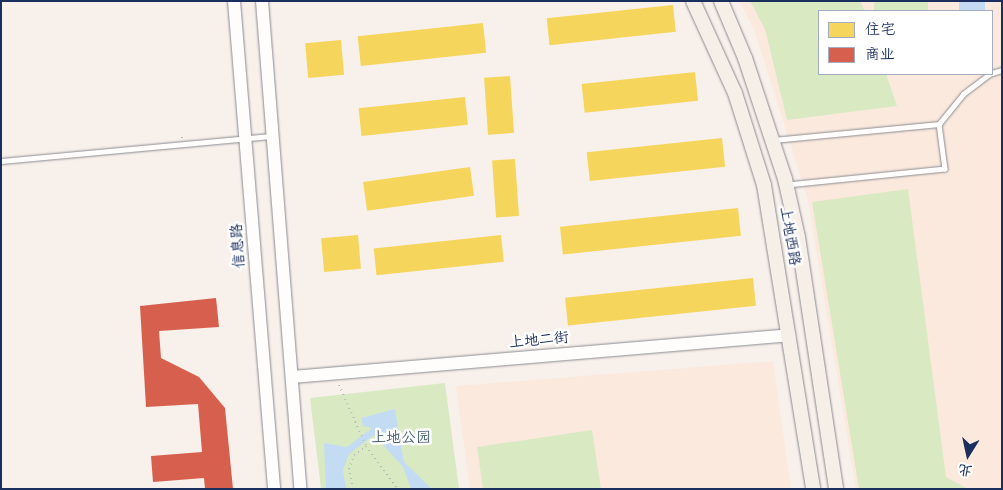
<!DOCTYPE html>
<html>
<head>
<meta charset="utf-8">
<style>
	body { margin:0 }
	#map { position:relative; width:1003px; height:490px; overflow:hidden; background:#f8f0eb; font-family:"Architects Daughter","LXGW WenKai TC",sans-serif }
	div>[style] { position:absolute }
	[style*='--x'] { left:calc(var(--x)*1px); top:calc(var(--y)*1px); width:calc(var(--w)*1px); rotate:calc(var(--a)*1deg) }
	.built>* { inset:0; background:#fbe9de }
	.green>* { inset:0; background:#d9eac3; transform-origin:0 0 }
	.water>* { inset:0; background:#c4dcf3; transform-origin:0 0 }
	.homes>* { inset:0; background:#f6d55c; transform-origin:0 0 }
	.shops>* { inset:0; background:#d6604d }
	.path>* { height:2px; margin-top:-1px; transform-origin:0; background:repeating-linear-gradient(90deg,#b8babe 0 1px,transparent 0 5px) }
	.roads { filter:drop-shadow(0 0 1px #8b8b91) drop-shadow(0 0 1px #8b8b91) }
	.lane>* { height:4.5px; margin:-2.25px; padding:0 2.25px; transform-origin:2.25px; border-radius:2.25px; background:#fefdfc }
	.secondary>* { height:12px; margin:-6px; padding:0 6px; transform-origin:6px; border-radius:6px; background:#fefdfc }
	.primary>* { height:14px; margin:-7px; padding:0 7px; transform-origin:7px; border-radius:7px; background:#f5efe8 }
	span { translate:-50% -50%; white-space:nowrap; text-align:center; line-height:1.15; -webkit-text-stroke:5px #fff; paint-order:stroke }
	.street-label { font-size:15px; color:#1b2f5e }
	.park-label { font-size:15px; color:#445d6f }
	.frame { position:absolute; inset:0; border:2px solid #1b2f5e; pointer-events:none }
	.legend { position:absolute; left:818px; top:10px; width:175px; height:65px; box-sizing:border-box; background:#fff; border:1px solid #a4acbf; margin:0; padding:6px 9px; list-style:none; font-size:15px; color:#1b2f5e }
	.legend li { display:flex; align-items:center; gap:10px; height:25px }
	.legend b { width:25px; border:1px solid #a4acbf }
	.north { position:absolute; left:943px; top:430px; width:50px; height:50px; -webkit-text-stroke:4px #fff; paint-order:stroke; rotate:190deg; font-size:14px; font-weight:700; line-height:20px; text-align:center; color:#1b2f5e }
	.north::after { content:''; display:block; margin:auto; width:18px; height:22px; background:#1b2f5e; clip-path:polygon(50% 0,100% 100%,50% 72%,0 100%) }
</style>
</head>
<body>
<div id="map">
	<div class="built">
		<div style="clip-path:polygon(evenodd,739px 1px,1002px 1px,1002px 489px,856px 489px,808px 200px,754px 29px,739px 1px,819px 11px,992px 11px,992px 74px,819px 74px,819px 11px)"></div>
		<div style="clip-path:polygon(773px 361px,791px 489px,470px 489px,456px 386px)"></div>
	</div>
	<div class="green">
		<div style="clip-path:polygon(750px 1px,860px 1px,865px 11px,819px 11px,819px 74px,886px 74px,897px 106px,787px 120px,765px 29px)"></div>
		<div style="left:874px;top:1px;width:54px;height:11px"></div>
		<div style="clip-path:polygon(908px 189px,946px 477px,968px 489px,859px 489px,812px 202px)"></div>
		<div style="clip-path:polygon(445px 383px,459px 489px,321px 489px,310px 398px)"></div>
		<div style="clip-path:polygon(592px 430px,601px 489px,483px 489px,477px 447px)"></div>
	</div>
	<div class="water">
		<div style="left:959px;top:1px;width:26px;height:10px"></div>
		<div style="clip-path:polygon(395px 409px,404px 462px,432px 489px,411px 489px,403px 467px,374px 435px,349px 454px,343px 470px,346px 489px,326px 489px,324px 443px,347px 447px,372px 428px,363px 426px,361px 418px)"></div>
	</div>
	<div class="homes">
		<div style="left:673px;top:5px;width:27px;height:127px;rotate:84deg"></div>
		<div style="left:483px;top:23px;width:30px;height:126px;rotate:84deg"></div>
		<div style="left:341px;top:40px;width:35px;height:36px;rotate:85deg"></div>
		<div style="left:695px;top:72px;width:29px;height:114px;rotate:84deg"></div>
		<div style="left:510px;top:76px;width:57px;height:26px;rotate:86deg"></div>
		<div style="left:465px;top:97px;width:28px;height:107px;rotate:84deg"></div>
		<div style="left:722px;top:138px;width:29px;height:136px;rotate:84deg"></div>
		<div style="left:515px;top:159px;width:57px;height:23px;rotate:86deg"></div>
		<div style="left:470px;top:167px;width:29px;height:108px;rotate:82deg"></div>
		<div style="left:738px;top:208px;width:28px;height:179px;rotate:84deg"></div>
		<div style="left:358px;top:235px;width:34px;height:37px;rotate:85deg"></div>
		<div style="left:501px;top:235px;width:27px;height:128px;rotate:84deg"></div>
		<div style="left:753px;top:278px;width:28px;height:189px;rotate:84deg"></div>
	</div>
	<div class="shops">
		<div style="clip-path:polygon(216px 298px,219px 327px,159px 331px,161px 358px,199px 377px,225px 408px,233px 489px,205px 489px,204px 478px,153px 482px,151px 456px,202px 452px,198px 404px,146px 407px,140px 306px)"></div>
	</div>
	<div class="path">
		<div style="--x:182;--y:138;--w:5;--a:-90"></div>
		<div style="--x:339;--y:385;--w:67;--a:66.1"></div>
		<div style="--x:366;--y:446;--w:54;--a:53.3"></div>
		<div style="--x:353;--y:489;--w:20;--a:-101"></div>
		<div style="--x:349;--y:469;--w:15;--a:-70"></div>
		<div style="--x:354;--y:455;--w:15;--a:-37"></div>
	</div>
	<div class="roads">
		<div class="lane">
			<div style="--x:992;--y:73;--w:10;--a:-17"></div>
			<div style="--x:939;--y:124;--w:38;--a:-51"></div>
			<div style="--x:963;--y:94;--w:34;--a:-37"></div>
			<div style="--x:773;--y:140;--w:167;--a:-5.5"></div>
			<div style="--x:939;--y:124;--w:45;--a:82.4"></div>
			<div style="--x:945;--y:169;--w:158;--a:174.2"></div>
			<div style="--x:1;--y:161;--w:271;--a:-5.3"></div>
		</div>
		<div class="secondary">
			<div style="--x:234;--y:1;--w:490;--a:85.3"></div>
			<div style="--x:262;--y:1;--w:489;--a:85.5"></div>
			<div style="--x:292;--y:377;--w:499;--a:-4.8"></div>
		</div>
		<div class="primary">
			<div style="--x:693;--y:1;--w:101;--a:65.5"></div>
			<div style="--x:735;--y:93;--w:96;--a:72.5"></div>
			<div style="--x:764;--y:185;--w:308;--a:80.8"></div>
			<div style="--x:721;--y:1;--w:62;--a:67.2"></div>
			<div style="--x:745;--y:58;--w:127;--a:71.7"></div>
			<div style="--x:785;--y:179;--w:59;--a:77.4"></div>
			<div style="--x:798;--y:237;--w:255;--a:81.4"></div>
		</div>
	</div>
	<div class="street-label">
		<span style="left:790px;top:236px;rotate:80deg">上地西路</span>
		<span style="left:238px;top:246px;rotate:-94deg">信息路</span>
		<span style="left:539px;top:340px;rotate:-5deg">上地二街</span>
	</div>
	<div class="park-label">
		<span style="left:401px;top:438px">上地公园</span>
	</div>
	<div class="frame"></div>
	<ul class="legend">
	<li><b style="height:14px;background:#f6d55c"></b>住宅</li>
	<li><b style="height:14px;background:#d6604d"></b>商业</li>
	</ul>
	<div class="north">北</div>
</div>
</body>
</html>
